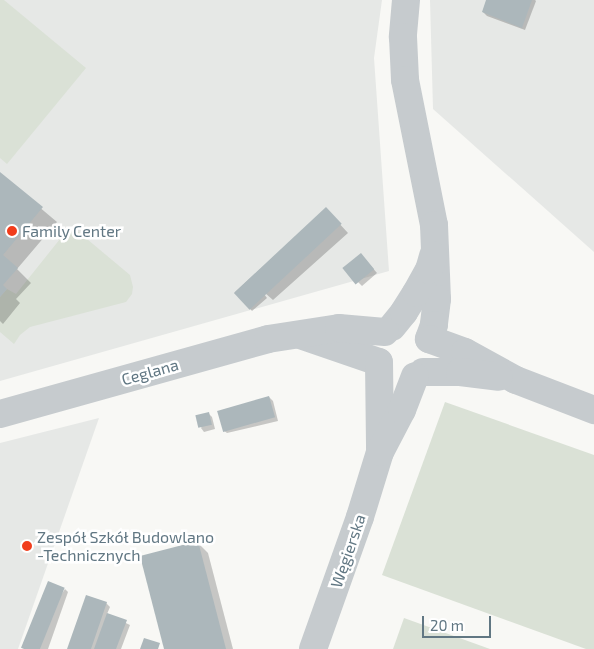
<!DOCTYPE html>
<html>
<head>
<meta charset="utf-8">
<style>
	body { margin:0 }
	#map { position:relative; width:594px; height:649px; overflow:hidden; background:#f8f8f5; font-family:"Exo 2",sans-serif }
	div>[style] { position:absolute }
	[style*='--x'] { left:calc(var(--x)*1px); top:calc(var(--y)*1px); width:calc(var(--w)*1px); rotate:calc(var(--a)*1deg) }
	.built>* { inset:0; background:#e6e8e6 }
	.green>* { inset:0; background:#dae1d6 }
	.shadow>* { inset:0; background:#0003 }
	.building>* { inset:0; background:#acb7bb; transform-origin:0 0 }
	.minor>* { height:28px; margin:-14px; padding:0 14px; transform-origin:14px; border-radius:14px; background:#c6cbce }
	.dots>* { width:14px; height:14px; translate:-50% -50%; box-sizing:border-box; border:2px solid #fff; border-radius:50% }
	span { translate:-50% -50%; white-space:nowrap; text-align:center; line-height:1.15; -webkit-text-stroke:5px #fff; paint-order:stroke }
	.poi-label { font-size:16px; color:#617783 }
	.left { translate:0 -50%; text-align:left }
	.street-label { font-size:16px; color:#617783 }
	.scale { position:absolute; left:422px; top:616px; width:69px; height:22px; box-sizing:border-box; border:2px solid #617783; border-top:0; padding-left:6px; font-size:15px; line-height:18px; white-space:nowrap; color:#617783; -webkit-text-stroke:4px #fff; paint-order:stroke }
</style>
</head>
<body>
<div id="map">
	<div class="built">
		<div style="clip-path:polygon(0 0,382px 0,374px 58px,389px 271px,0 381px)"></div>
		<div style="clip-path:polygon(430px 0,594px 0,594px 252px,433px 109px)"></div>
		<div style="clip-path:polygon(99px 418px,18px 649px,0 649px,0 443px)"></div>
	</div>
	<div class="green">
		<div style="clip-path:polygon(0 0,4px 0,86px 68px,7px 164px,0 158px)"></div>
		<div style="clip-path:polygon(71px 229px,75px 229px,130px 275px,133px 287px,132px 294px,126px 302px,30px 327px,20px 335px,14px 344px,0 332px,0 297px,7px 289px,16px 294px,64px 234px)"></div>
		<div style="clip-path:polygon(445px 402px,594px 455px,594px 649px,586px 649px,382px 575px)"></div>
		<div style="clip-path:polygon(404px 618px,490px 649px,393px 649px)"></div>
	</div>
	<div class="shadow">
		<div style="clip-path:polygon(488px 0,535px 0,536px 1px,525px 30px,487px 16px,483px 12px)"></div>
		<div style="clip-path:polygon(0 174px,57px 222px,17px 269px,31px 283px,16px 299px,20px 303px,3px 324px,0 321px)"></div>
		<div style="clip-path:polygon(326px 209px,348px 233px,273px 300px,265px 293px,264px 294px,267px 298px,252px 311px,235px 292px)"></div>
		<div style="clip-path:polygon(364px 258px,377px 273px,362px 286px,345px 269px)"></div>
		<div style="clip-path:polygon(269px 397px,273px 401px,278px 421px,227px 433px,223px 430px)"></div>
		<div style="clip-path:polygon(209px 414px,212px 417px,215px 429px,204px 432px,201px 428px)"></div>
		<div style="clip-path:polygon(197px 542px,208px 553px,233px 649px,165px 649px)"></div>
		<div style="clip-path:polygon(65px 589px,68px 592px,48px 649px,25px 649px)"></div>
		<div style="clip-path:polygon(106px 603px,110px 607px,107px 614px,130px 625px,121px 649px,69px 649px)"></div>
	</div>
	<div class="building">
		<div style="clip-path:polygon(486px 0,532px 0,522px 28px,482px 12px)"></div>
		<div style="clip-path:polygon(0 172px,43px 207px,3px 255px,18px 268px,3px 285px,7px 289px,0 297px)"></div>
		<div style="left:326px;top:207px;width:23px;height:126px;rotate:47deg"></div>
		<div style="left:361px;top:253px;width:21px;height:24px;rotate:51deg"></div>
		<div style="left:269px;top:396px;width:22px;height:54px;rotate:74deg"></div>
		<div style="left:209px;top:412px;width:13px;height:14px;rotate:77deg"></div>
		<div style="clip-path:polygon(198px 541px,226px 649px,164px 649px,140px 556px)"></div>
		<div style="left:48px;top:581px;width:18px;height:72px;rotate:22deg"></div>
		<div style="clip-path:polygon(86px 595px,107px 602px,91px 649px,67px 649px)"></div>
		<div style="clip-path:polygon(107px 613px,127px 620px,116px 649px,94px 649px)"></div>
		<div style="clip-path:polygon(144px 638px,160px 643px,158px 649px,140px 649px)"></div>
	</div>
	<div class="minor">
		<div style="--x:406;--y:0;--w:37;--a:95"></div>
		<div style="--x:403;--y:37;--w:43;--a:87.3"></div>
		<div style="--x:405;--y:80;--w:148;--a:78.7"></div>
		<div style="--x:434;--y:225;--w:74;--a:87.7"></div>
		<div style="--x:437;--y:299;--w:26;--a:97"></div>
		<div style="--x:434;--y:325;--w:15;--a:110"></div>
		<div style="--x:429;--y:339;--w:38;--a:20"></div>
		<div style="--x:465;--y:352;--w:58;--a:28.8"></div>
		<div style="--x:516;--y:380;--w:84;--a:21"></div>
		<div style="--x:392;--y:327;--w:19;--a:-51"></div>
		<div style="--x:404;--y:312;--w:22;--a:-58"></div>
		<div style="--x:416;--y:293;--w:26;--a:-61"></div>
		<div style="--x:429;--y:270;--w:15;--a:-74"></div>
		<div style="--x:303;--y:336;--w:80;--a:18.9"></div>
		<div style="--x:379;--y:362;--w:88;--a:89.3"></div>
		<div style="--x:423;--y:372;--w:37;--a:0"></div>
		<div style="--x:460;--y:372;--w:39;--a:7"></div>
		<div style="--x:0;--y:414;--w:278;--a:-15.6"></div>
		<div style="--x:268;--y:339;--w:72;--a:-8.8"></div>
		<div style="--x:339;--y:328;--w:46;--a:5"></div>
		<div style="--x:313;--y:649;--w:140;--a:-70.4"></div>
		<div style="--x:360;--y:517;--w:68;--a:-72.9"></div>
		<div style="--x:380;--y:452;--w:47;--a:-62.4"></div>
		<div style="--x:402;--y:410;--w:36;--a:-69"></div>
	</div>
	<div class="dots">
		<div style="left:12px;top:231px;background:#f13d1c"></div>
		<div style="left:27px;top:546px;background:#f13d1c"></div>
	</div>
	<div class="poi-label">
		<span class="left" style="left:22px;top:231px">Family Center</span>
		<span class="left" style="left:37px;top:546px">Zespół Szkół Budowlano<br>-Technicznych</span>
	</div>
	<div class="street-label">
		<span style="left:150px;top:372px;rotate:-16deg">Ceglana</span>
		<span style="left:348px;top:551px;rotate:-71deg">Węgierska</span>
	</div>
	<div class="scale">20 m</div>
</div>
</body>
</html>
